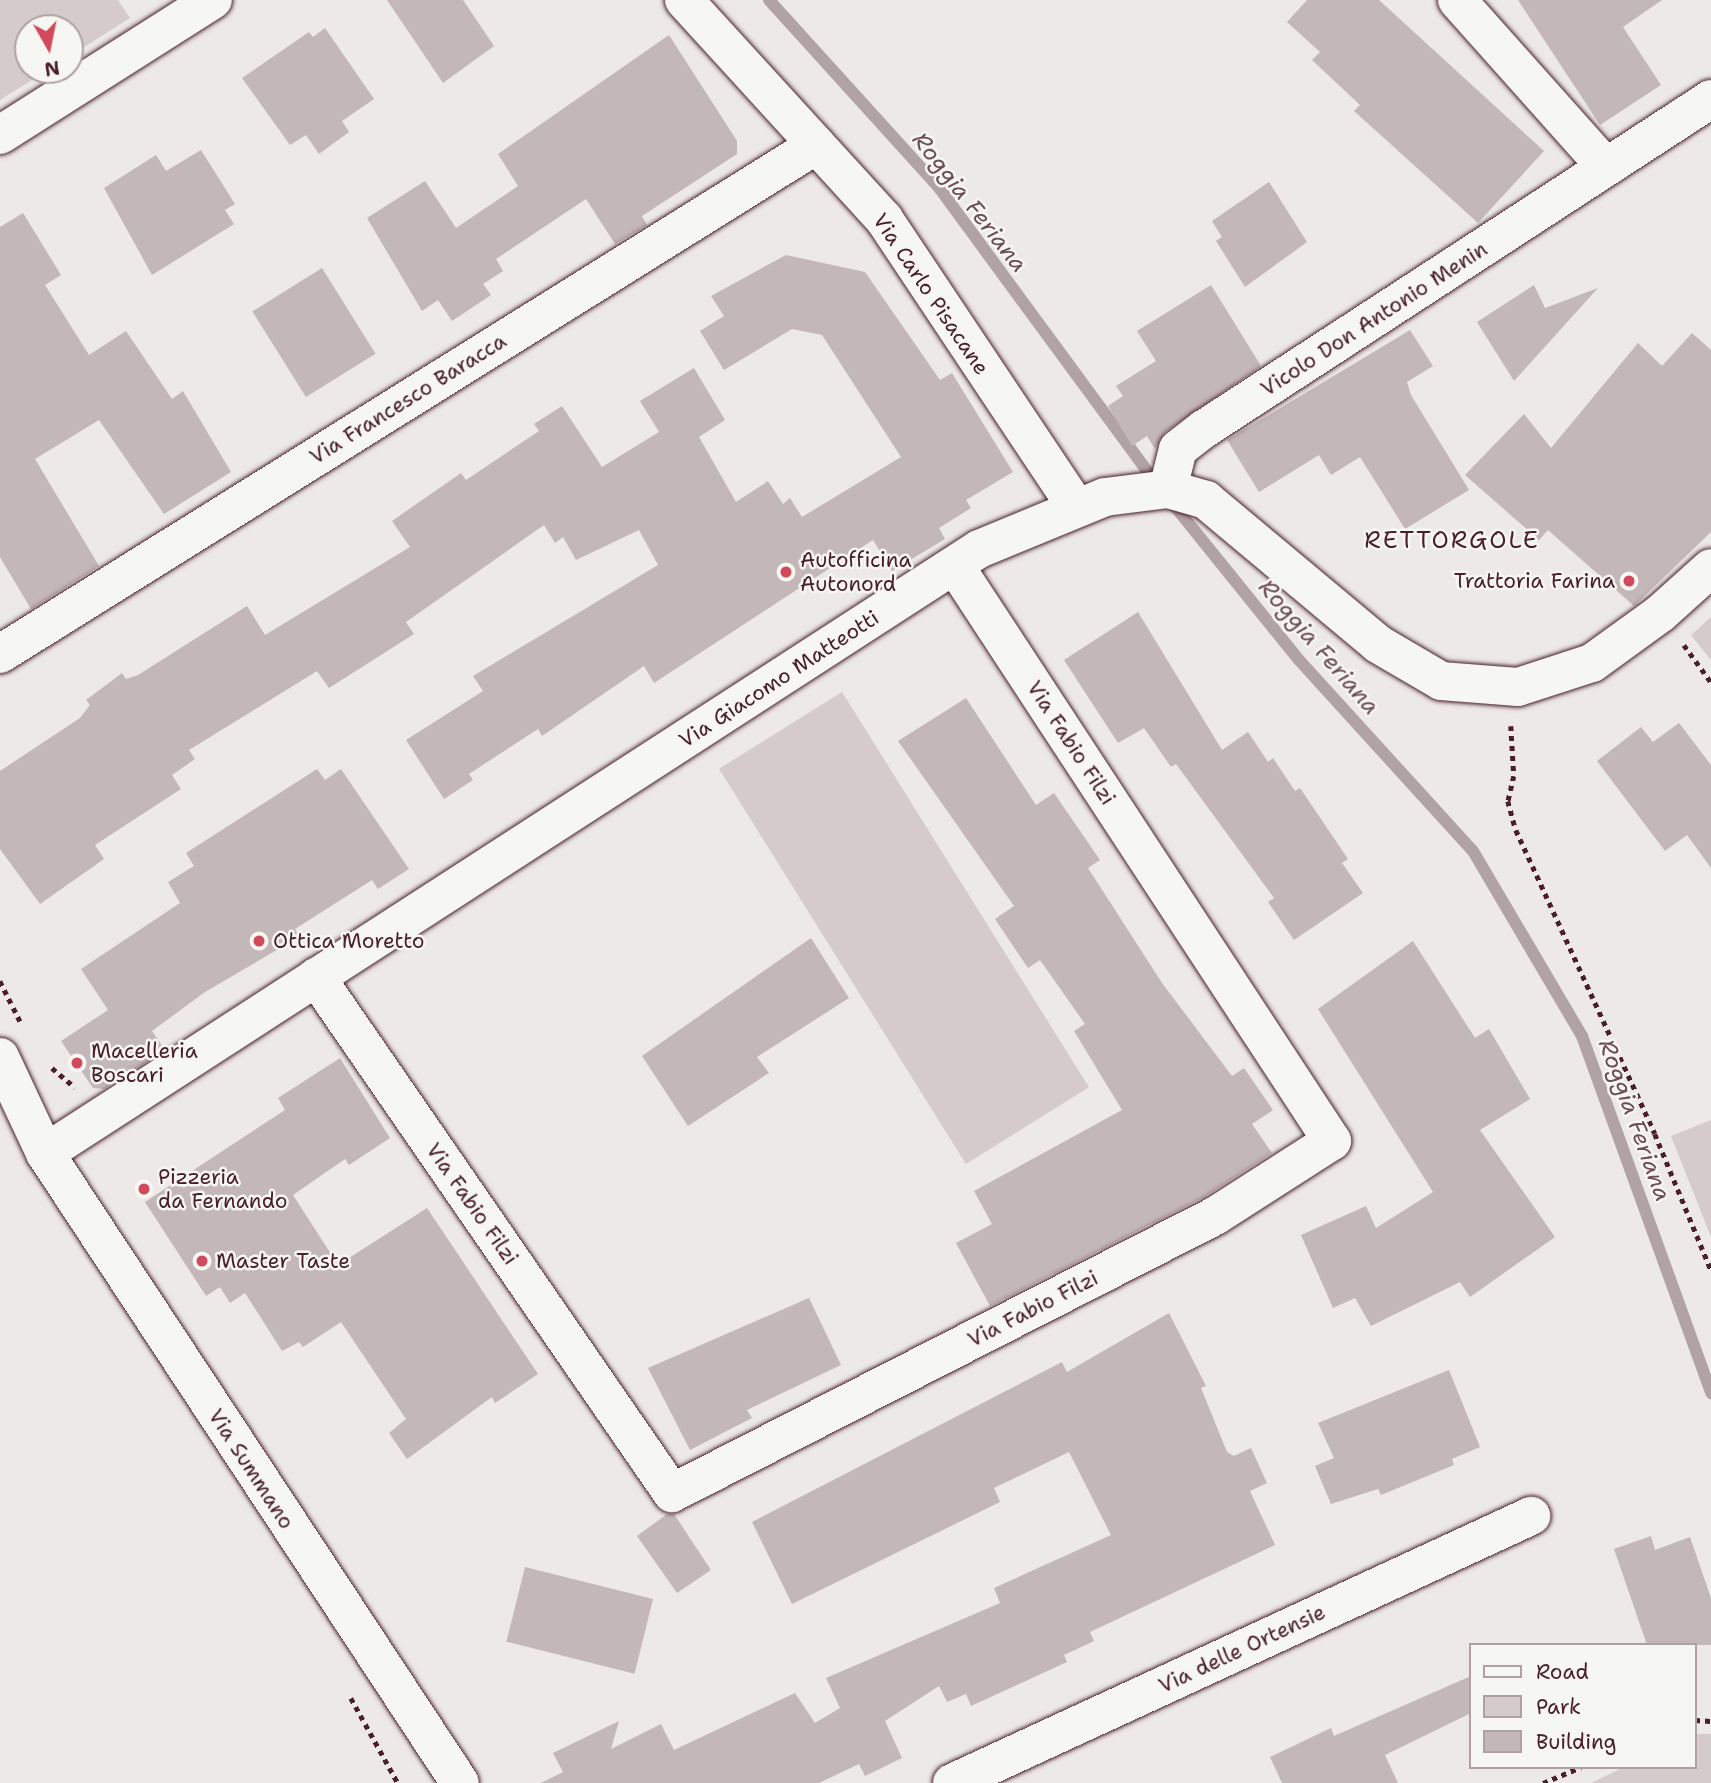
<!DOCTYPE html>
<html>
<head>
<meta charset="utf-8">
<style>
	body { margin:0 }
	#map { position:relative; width:1711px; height:1783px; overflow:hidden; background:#ece9e6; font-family:"Shantell Sans",sans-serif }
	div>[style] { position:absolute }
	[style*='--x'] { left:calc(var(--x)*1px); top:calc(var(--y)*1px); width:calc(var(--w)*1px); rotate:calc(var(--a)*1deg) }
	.green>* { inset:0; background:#d4cbca; transform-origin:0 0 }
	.stream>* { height:12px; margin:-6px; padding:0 6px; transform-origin:6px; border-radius:6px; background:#b1a2a3 }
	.building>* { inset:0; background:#c4b7b7; transform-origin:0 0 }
	.path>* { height:4.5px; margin-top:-2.25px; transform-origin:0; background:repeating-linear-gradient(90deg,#4a1f2b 0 5px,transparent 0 10px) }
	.roads { filter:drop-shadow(0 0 2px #4a1f2b) drop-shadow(0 0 2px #4a1f2b) }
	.minor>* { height:38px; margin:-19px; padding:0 19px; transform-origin:19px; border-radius:19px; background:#f6f6f2 }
	.major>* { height:38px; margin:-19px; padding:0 19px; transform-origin:19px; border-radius:19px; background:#f6f6f2 }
	.dots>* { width:19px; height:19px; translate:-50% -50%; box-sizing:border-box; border:4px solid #f6f6f2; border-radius:50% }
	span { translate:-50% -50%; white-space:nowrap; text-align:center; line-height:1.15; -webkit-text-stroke:5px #f6f6f2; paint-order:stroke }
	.street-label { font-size:21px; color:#4a1f2b }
	.poi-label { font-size:21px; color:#4a1f2b }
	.left { translate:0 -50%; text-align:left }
	.right { translate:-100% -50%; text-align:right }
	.water-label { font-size:23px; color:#6e4d55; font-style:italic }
	.quarter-label { font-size:24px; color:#4a1f2b; letter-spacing:2px }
	.legend { position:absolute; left:1469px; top:1643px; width:228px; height:126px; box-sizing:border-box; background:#f6f6f2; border:2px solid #b1a0a2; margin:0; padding:9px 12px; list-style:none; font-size:21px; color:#4a1f2b }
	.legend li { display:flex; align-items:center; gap:14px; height:35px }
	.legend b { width:35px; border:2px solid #b1a0a2 }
	.north { position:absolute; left:14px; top:14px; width:70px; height:70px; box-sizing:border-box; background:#f6f6f2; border:2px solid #b1a0a2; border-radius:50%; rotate:171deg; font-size:19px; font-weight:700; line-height:28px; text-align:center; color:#4a1f2b }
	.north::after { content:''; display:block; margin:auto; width:24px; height:32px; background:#d1495b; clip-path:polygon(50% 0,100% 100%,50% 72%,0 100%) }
</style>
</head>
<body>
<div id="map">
	<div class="green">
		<div style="clip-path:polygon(0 0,118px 0,130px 18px,70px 56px,70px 28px,28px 28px,28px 70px,48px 70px,0 100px)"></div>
		<div style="clip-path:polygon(1711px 617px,1711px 660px,1691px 635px)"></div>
		<div style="left:842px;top:692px;width:466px;height:145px;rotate:58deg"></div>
		<div style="clip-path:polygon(1711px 1120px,1711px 1237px,1671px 1136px)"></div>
		<div style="clip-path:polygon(1695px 1734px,1711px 1734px,1711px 1783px,1591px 1783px,1624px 1767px,1695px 1767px)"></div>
	</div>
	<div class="stream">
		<div style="--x:769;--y:0;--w:250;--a:47.8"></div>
		<div style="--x:937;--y:185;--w:372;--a:53.7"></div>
		<div style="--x:1169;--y:499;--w:207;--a:51.1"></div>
		<div style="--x:1299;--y:660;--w:258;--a:47.7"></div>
		<div style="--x:1473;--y:851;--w:215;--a:59.5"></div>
		<div style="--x:1582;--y:1036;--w:380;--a:70.1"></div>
	</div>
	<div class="building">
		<div style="clip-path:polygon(387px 0,463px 0,494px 46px,443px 83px)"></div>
		<div style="clip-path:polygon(1307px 0,1379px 0,1544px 151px,1478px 223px,1354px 111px,1360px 105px,1312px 60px,1320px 52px,1287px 22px)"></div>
		<div style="clip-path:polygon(1518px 0,1662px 0,1623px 27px,1661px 85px,1600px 125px)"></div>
		<div style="clip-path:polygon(325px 28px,374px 99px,342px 121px,349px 132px,319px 154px,306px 135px,290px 145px,242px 78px,309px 32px,313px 37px)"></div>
		<div style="clip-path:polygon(669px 35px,737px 141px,737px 154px,642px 216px,647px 225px,615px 244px,586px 199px,496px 259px,503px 271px,483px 284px,491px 295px,452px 321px,438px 300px,422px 311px,367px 218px,425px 181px,456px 228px,518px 186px,498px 154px)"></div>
		<div style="clip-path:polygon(201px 150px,235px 204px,225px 210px,234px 224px,152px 275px,104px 188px,156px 155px,166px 171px)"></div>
		<div style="clip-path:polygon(1269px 182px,1307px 242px,1245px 287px,1216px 241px,1222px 237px,1212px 221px)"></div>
		<div style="clip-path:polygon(23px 213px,61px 275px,45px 285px,89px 355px,126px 331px,172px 399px,183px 391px,231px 472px,164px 514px,99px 420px,35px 459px,99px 566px,31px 609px,0 557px,0 227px)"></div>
		<div style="clip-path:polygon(786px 255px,865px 272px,940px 380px,952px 373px,1013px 472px,966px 500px,971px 508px,939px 528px,945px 539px,892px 571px,873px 540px,654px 683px,644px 666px,542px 736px,538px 729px,469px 774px,473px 780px,444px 799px,406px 740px,483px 691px,473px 676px,658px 565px,639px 530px,576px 560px,563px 537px,555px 543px,544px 525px,406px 622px,414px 634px,329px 688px,317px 671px,189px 750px,195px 759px,172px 775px,181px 789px,95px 845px,104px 859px,40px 904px,0 849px,0 771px,80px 718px,90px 705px,86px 700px,122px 673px,126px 679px,138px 675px,247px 606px,265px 635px,410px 547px,392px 521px,461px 473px,466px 480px,539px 431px,534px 424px,562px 406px,602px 467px,659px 432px,640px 401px,694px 368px,725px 420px,699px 437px,736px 502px,768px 481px,783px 504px,790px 498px,802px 517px,901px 457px,822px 335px,792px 329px,724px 370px,700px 331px,724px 316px,711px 296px)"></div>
		<div style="left:322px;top:268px;width:101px;height:82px;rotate:58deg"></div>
		<div style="clip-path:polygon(1211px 285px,1261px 366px,1165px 432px,1155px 449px,1147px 436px,1132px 446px,1108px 406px,1123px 396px,1116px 386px,1156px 361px,1137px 331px)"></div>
		<div style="clip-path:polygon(1534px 285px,1545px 308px,1598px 288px,1514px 381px,1477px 322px)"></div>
		<div style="clip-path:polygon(1410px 330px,1433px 366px,1407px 382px,1411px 395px,1469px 490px,1405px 529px,1360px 457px,1331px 475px,1319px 455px,1259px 492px,1227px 440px)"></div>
		<div style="clip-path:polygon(1692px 333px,1711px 350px,1711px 532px,1634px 606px,1548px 530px,1539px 540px,1465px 475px,1524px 414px,1551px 448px,1638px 343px,1662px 366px)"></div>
		<div style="clip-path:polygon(1138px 612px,1222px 750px,1248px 732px,1268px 762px,1273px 758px,1295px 791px,1300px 788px,1348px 859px,1342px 863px,1363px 893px,1294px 940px,1268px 902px,1274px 898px,1176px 764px,1171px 767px,1144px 728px,1118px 743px,1064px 660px)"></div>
		<div style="clip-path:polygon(966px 698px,1036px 805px,1054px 793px,1100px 860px,1088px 868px,1162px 983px,1232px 1076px,1244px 1068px,1273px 1110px,1252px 1124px,1272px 1153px,1204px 1197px,990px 1306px,956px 1243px,992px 1224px,974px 1191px,1122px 1110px,1074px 1031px,1085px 1024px,1040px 960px,1028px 968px,995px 919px,1014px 906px,898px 741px)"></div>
		<div style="clip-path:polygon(1679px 723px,1711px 765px,1711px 868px,1687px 835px,1665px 851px,1597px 761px,1641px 727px,1653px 742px)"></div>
		<div style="clip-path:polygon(317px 769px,325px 780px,341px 769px,409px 869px,378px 889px,372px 880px,295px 929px,299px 937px,205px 992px,152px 1031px,165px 1050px,104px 1089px,93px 1088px,61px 1041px,108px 1010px,81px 969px,180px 903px,168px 882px,194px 866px,186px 853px)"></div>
		<div style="clip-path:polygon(811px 938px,849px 998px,757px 1057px,769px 1073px,688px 1126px,642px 1056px)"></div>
		<div style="clip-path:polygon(1413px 941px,1475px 1038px,1489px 1029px,1530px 1099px,1480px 1130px,1555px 1237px,1470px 1297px,1460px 1282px,1371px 1326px,1355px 1298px,1333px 1308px,1301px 1235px,1366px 1206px,1376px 1228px,1433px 1192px,1318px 1009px)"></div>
		<div style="clip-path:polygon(340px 1058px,390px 1138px,349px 1165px,345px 1159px,293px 1195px,338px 1265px,427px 1208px,538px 1374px,495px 1403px,492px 1397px,407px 1459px,389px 1433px,406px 1419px,341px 1322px,303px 1347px,299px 1342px,282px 1351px,245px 1293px,230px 1303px,220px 1287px,206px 1296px,145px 1202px,285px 1110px,278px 1098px)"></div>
		<div style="clip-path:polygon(809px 1298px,841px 1365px,747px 1410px,752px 1418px,690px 1450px,648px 1368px)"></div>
		<div style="clip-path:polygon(1169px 1313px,1206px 1386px,1201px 1388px,1227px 1452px,1234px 1456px,1251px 1448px,1267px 1483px,1250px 1491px,1275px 1545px,1090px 1632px,1094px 1641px,1064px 1655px,1067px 1662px,971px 1706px,966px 1694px,947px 1702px,939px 1686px,885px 1721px,902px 1758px,865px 1776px,859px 1764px,819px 1783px,541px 1783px,563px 1772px,553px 1753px,619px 1721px,611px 1749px,661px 1724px,674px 1750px,795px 1693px,815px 1723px,840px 1708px,826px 1678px,1000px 1603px,994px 1588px,1111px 1535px,1069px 1452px,994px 1488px,1000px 1502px,792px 1604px,752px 1522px,1062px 1362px,1067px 1372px)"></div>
		<div style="clip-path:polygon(1449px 1370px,1480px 1447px,1452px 1459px,1454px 1465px,1381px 1495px,1378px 1489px,1331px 1504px,1315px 1466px,1334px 1458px,1318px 1423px)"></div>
		<div style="clip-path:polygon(667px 1514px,674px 1514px,711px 1570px,677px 1593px,637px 1536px)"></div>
		<div style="clip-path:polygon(1651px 1536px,1655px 1550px,1690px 1537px,1711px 1598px,1711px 1645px,1647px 1645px,1614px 1549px)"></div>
		<div style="left:525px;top:1567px;width:132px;height:77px;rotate:14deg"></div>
		<div style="clip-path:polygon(1471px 1676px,1471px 1713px,1385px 1755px,1398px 1783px,1282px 1783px,1270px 1757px,1331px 1728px,1334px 1736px)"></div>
	</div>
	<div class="path">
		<div style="--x:1684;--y:645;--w:46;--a:53.9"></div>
		<div style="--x:1511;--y:726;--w:50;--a:86.6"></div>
		<div style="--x:1514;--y:776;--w:26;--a:103"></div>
		<div style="--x:1508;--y:801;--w:30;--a:75"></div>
		<div style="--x:1516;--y:830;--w:334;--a:65.4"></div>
		<div style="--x:1655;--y:1134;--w:147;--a:67.6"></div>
		<div style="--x:0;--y:981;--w:45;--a:63.4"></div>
		<div style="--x:52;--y:1068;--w:30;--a:40"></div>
		<div style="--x:351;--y:1698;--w:97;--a:61.1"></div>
		<div style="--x:1695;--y:1720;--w:16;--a:4"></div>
		<div style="--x:1543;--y:1783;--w:41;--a:-22.8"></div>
	</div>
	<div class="roads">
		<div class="minor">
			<div style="--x:684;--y:0;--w:297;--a:47.6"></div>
			<div style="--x:884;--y:219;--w:346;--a:56.3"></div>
			<div style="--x:1457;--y:0;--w:222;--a:48.3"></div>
			<div style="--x:0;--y:135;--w:252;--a:-32.4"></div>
			<div style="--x:1168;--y:489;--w:41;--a:-76"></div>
			<div style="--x:1178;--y:449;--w:33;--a:-38"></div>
			<div style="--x:1204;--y:429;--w:605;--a:-33.06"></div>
			<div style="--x:0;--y:654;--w:962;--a:-31.95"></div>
			<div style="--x:316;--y:977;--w:627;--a:55.4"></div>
			<div style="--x:672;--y:1493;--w:610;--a:-27.03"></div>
			<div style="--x:1215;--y:1216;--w:139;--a:-32.7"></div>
			<div style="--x:1332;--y:1141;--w:688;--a:-123.25"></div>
			<div style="--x:45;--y:1153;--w:1112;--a:-32.89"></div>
			<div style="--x:979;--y:549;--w:136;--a:-22.4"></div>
			<div style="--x:1105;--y:497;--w:64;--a:-7.2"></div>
			<div style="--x:1168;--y:489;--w:40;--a:16"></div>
			<div style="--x:1206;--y:500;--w:224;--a:39.9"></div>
			<div style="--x:1378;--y:644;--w:73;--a:30.4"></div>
			<div style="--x:1441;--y:681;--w:77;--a:4.5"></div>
			<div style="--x:1518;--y:687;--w:78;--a:-18"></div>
			<div style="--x:1592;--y:663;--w:85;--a:-35.9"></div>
			<div style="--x:1661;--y:613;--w:67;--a:-42"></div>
			<div style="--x:952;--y:1783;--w:638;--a:-24.76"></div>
		</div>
		<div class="major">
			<div style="--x:0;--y:1057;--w:106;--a:64.9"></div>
			<div style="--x:45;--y:1153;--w:754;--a:56.63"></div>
		</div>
	</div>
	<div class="dots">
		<div style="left:786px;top:572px;background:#d1495b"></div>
		<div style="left:1629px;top:581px;background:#d1495b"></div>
		<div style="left:259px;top:941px;background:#d1495b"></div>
		<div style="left:77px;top:1063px;background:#d1495b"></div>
		<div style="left:144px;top:1189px;background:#d1495b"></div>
		<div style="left:202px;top:1261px;background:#d1495b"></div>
	</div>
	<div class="street-label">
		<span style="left:931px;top:294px;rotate:56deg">Via Carlo Pisacane</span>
		<span style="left:1374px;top:319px;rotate:-33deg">Vicolo Don Antonio Menin</span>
		<span style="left:408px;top:399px;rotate:-32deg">Via Francesco Baracca</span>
		<span style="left:779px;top:679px;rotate:-33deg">Via Giacomo Matteotti</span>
		<span style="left:1071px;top:743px;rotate:57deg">Via Fabio Filzi</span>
		<span style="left:472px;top:1204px;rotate:55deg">Via Fabio Filzi</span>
		<span style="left:1033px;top:1309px;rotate:-27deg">Via Fabio Filzi</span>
		<span style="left:251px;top:1469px;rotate:57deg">Via Summano</span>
		<span style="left:1242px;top:1649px;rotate:-25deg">Via delle Ortensie</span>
	</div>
	<div class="poi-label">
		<span class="left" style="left:800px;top:572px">Autofficina<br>Autonord</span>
		<span class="right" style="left:1615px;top:581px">Trattoria Farina</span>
		<span class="left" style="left:273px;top:941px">Ottica Moretto</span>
		<span class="left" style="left:91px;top:1063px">Macelleria<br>Boscari</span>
		<span class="left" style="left:158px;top:1189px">Pizzeria<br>da Fernando</span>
		<span class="left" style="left:216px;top:1261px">Master Taste</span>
	</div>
	<div class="water-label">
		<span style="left:970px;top:202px;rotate:52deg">Roggia Feriana</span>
		<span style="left:1319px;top:647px;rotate:49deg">Roggia Feriana</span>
		<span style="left:1635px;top:1120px;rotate:70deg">Roggia Feriana</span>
	</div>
	<div class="quarter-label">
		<span style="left:1452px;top:541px">RETTORGOLE</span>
	</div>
	<ul class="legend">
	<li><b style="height:9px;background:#f6f6f2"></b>Road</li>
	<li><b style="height:19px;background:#d4cbca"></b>Park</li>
	<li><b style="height:19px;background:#c4b7b7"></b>Building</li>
	</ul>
	<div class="north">N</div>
</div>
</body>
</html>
